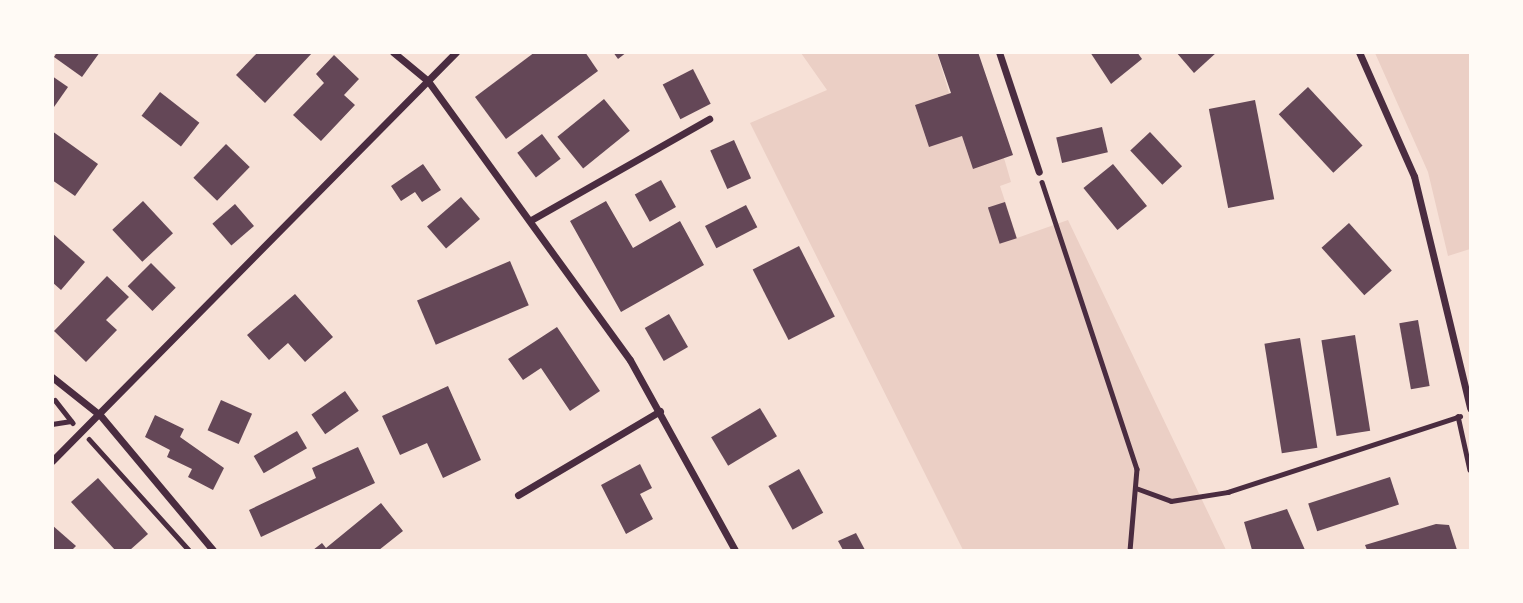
<!DOCTYPE html>
<html>
<head>
<meta charset="utf-8">
<style>
	body { margin:0 }
	#map { position:relative; width:1523px; height:603px; overflow:hidden; background:#f7e1d7; font-family:"Archivo Narrow",sans-serif }
	div>[style] { position:absolute }
	[style*='--x'] { left:calc(var(--x)*1px); top:calc(var(--y)*1px); width:calc(var(--w)*1px); rotate:calc(var(--a)*1deg) }
	.green>* { inset:0; background:#ebcfc5 }
	.building>* { inset:0; background:#644757; transform-origin:0 0 }
	.path>* { height:4.5px; margin:-2.25px; padding:0 2.25px; transform-origin:2.25px; border-radius:2.25px; background:#4a2c40 }
	.minor>* { height:7px; margin:-3.5px; padding:0 3.5px; transform-origin:3.5px; border-radius:3.5px; background:#4a2c40 }
	span { translate:-50% -50%; white-space:nowrap; text-align:center; line-height:1.15; -webkit-text-stroke:7px #fffaf5; paint-order:stroke }
	.frame { position:absolute; inset:0; border:54px solid #fffaf5; pointer-events:none }
</style>
</head>
<body>
<div id="map">
	<div class="green">
		<div style="clip-path:polygon(801px 53px,937px 53px,962px 136px,1004px 158px,1011px 182px,1000px 186px,1017px 238px,1068px 220px,1226px 550px,963px 550px,750px 123px,827px 90px)"></div>
		<div style="clip-path:polygon(1375px 53px,1470px 53px,1470px 249px,1448px 256px,1428px 172px)"></div>
	</div>
	<div class="building">
		<div style="clip-path:polygon(57px 52px,100px 52px,82px 77px,54px 57px)"></div>
		<div style="clip-path:polygon(258px 52px,313px 52px,265px 103px,236px 75px)"></div>
		<div style="clip-path:polygon(535px 52px,585px 52px,598px 71px,506px 139px,475px 97px)"></div>
		<div style="clip-path:polygon(613px 52px,627px 52px,618px 59px)"></div>
		<div style="clip-path:polygon(937px 52px,978px 52px,1013px 155px,973px 169px,962px 136px,929px 147px,915px 105px,951px 93px)"></div>
		<div style="clip-path:polygon(1090px 52px,1137px 52px,1142px 59px,1111px 84px)"></div>
		<div style="clip-path:polygon(1176px 52px,1217px 52px,1194px 73px)"></div>
		<div style="clip-path:polygon(334px 55px,359px 79px,344px 95px,355px 105px,321px 141px,293px 115px,324px 83px,316px 74px)"></div>
		<div style="left:693px;top:69px;width:39px;height:34px;rotate:63deg"></div>
		<div style="clip-path:polygon(52px 76px,68px 87px,54px 107px,52px 106px)"></div>
		<div style="left:1308px;top:87px;width:80px;height:40px;rotate:47deg"></div>
		<div style="left:160px;top:92px;width:50px;height:30px;rotate:38deg"></div>
		<div style="left:604px;top:99px;width:41px;height:60px;rotate:51deg"></div>
		<div style="left:1255px;top:100px;width:101px;height:47px;rotate:79deg"></div>
		<div style="left:1102px;top:127px;width:26px;height:47px;rotate:77deg"></div>
		<div style="clip-path:polygon(52px 131px,98px 164px,75px 196px,52px 180px)"></div>
		<div style="left:1150px;top:132px;width:47px;height:27px;rotate:47deg"></div>
		<div style="left:542px;top:134px;width:31px;height:31px;rotate:53deg"></div>
		<div style="left:734px;top:140px;width:42px;height:26px;rotate:66deg"></div>
		<div style="left:226px;top:144px;width:33px;height:47px;rotate:44deg"></div>
		<div style="clip-path:polygon(423px 164px,441px 190px,422px 202px,415px 192px,401px 201px,391px 186px)"></div>
		<div style="left:1113px;top:164px;width:54px;height:38px;rotate:51deg"></div>
		<div style="left:661px;top:180px;width:31px;height:30px;rotate:61deg"></div>
		<div style="left:461px;top:197px;width:29px;height:45px;rotate:49deg"></div>
		<div style="left:143px;top:201px;width:44px;height:42px;rotate:47deg"></div>
		<div style="clip-path:polygon(606px 201px,633px 248px,680px 221px,704px 265px,621px 312px,570px 221px)"></div>
		<div style="left:1005px;top:202px;width:38px;height:18px;rotate:72deg"></div>
		<div style="left:235px;top:204px;width:29px;height:30px;rotate:49deg"></div>
		<div style="left:746px;top:205px;width:25px;height:46px;rotate:63deg"></div>
		<div style="left:1349px;top:223px;width:64px;height:37px;rotate:48deg"></div>
		<div style="clip-path:polygon(52px 233px,85px 262px,61px 290px,52px 282px)"></div>
		<div style="left:799px;top:246px;width:79px;height:52px;rotate:63deg"></div>
		<div style="left:510px;top:261px;width:48px;height:101px;rotate:67deg"></div>
		<div style="left:151px;top:263px;width:35px;height:33px;rotate:45deg"></div>
		<div style="clip-path:polygon(107px 276px,129px 297px,106px 320px,117px 330px,86px 362px,54px 331px)"></div>
		<div style="clip-path:polygon(295px 294px,333px 337px,305px 362px,288px 343px,269px 360px,247px 335px)"></div>
		<div style="left:669px;top:314px;width:38px;height:28px;rotate:60deg"></div>
		<div style="left:1418px;top:320px;width:67px;height:19px;rotate:80deg"></div>
		<div style="clip-path:polygon(557px 327px,600px 391px,570px 411px,541px 368px,523px 380px,508px 359px)"></div>
		<div style="left:1355px;top:335px;width:97px;height:34px;rotate:81deg"></div>
		<div style="left:1300px;top:338px;width:111px;height:36px;rotate:81deg"></div>
		<div style="clip-path:polygon(448px 386px,481px 460px,443px 478px,427px 443px,400px 455px,382px 416px)"></div>
		<div style="left:345px;top:391px;width:24px;height:41px;rotate:55deg"></div>
		<div style="left:221px;top:400px;width:34px;height:33px;rotate:24deg"></div>
		<div style="left:760px;top:408px;width:33px;height:57px;rotate:59deg"></div>
		<div style="clip-path:polygon(155px 415px,184px 429px,180px 437px,224px 468px,213px 490px,188px 477px,192px 469px,167px 457px,170px 450px,145px 437px)"></div>
		<div style="left:297px;top:431px;width:20px;height:50px;rotate:60deg"></div>
		<div style="clip-path:polygon(358px 447px,375px 483px,261px 537px,249px 510px,316px 478px,312px 468px)"></div>
		<div style="clip-path:polygon(640px 464px,652px 488px,640px 494px,653px 519px,626px 534px,601px 485px)"></div>
		<div style="left:799px;top:469px;width:50px;height:35px;rotate:61deg"></div>
		<div style="left:1390px;top:477px;width:29px;height:86px;rotate:72deg"></div>
		<div style="clip-path:polygon(98px 478px,148px 534px,130px 550px,115px 550px,71px 502px)"></div>
		<div style="clip-path:polygon(381px 503px,403px 531px,379px 550px,313px 550px,322px 543px,326px 548px)"></div>
		<div style="clip-path:polygon(1287px 509px,1305px 550px,1252px 550px,1244px 522px)"></div>
		<div style="clip-path:polygon(1436px 524px,1449px 525px,1457px 550px,1367px 550px,1365px 545px)"></div>
		<div style="clip-path:polygon(52px 525px,76px 546px,72px 550px,52px 550px)"></div>
		<div style="clip-path:polygon(856px 533px,865px 550px,843px 550px,838px 541px)"></div>
	</div>
	<div class="path">
		<div style="--x:1042;--y:182;--w:302;--a:71.7"></div>
		<div style="--x:1137;--y:469;--w:81;--a:94.9"></div>
		<div style="--x:55;--y:400;--w:29;--a:52"></div>
		<div style="--x:1458;--y:416;--w:55;--a:77.5"></div>
		<div style="--x:52;--y:424;--w:19;--a:-9"></div>
		<div style="--x:89;--y:439;--w:149;--a:48"></div>
		<div style="--x:1136;--y:488;--w:37;--a:20"></div>
		<div style="--x:1171;--y:501;--w:58;--a:-9"></div>
		<div style="--x:1228;--y:492;--w:244;--a:-18.1"></div>
	</div>
	<div class="minor">
		<div style="--x:393;--y:52;--w:45;--a:39.6"></div>
		<div style="--x:428;--y:81;--w:344;--a:54.1"></div>
		<div style="--x:630;--y:360;--w:217;--a:61.1"></div>
		<div style="--x:999;--y:52;--w:126;--a:71.6"></div>
		<div style="--x:1359;--y:52;--w:136;--a:66.1"></div>
		<div style="--x:1414;--y:176;--w:239;--a:76.4"></div>
		<div style="--x:531;--y:220;--w:205;--a:-29.6"></div>
		<div style="--x:52;--y:377;--w:61;--a:38.4"></div>
		<div style="--x:100;--y:415;--w:176;--a:50.1"></div>
		<div style="--x:52;--y:461;--w:575;--a:-45.35"></div>
		<div style="--x:518;--y:495;--w:165;--a:-30.6"></div>
	</div>
	<div class="frame"></div>
</div>
</body>
</html>
